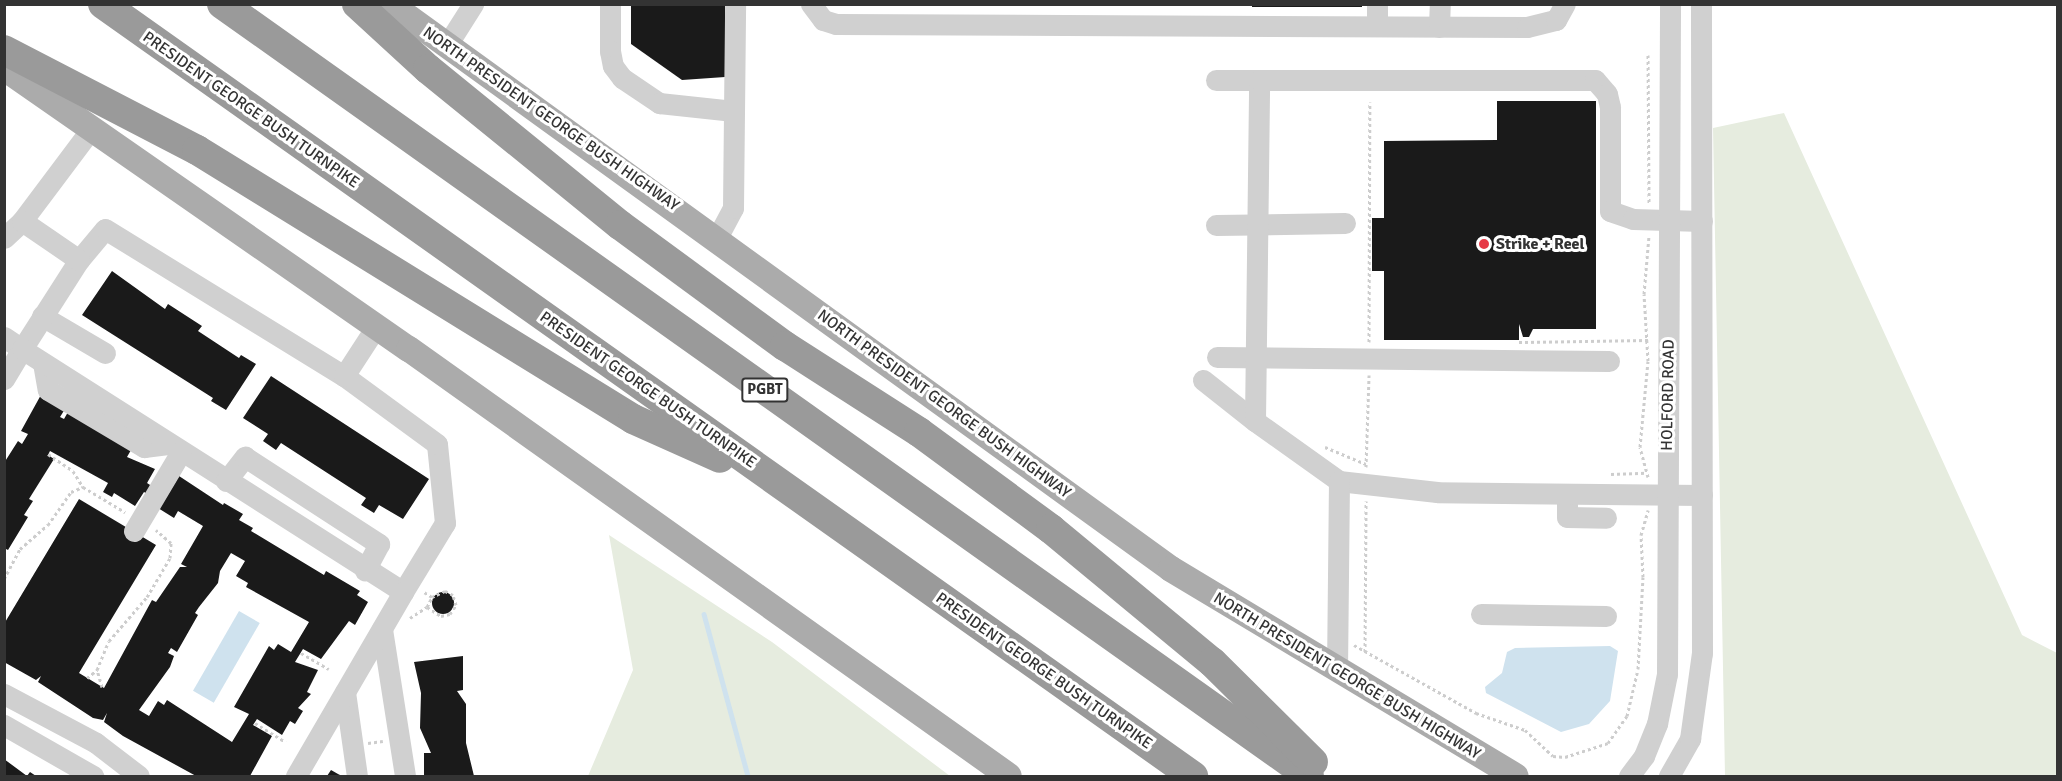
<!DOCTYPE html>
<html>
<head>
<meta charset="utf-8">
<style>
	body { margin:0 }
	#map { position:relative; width:2062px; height:781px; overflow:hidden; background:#fff; font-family:Signika,sans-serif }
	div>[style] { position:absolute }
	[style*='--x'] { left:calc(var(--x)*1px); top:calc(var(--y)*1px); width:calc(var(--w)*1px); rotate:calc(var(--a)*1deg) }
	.green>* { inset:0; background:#e6ecdf }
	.water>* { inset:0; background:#cfe2ee; transform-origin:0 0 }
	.stream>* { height:4.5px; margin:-2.25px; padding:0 2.25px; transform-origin:2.25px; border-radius:2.25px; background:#cfe2ee }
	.building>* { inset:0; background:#1a1a1a; transform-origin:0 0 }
	.round { border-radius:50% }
	.path>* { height:3px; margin-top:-1.5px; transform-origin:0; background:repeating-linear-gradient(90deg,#cdcdcd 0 3px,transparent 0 6px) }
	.minor>* { height:21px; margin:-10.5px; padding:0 10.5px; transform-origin:10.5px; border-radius:10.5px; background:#d0d0d0 }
	.major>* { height:26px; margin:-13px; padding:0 13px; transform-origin:13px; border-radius:13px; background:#ababab }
	.highway>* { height:30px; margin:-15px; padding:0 15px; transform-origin:15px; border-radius:15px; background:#9a9a9a }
	.dots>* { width:16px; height:16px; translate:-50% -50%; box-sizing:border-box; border:3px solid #fff; border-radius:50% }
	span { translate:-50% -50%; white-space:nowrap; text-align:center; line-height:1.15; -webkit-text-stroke:6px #fff; paint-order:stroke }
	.shield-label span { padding:2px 4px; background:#fff; border:2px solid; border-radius:4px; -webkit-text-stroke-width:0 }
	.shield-label { font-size:15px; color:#333; font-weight:700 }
	.street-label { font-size:16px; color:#333 }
	.poi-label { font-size:16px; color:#333; font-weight:700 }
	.left { translate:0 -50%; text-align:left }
	.frame { position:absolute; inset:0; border:6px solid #333; pointer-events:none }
</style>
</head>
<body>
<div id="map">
	<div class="green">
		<div style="clip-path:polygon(1784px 113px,2022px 635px,2057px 653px,2057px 776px,1725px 776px,1713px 128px)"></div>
		<div style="clip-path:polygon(609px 535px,772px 642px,950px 776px,588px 776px,633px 670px)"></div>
	</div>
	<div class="water">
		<div style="left:239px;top:611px;width:24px;height:92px;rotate:30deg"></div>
		<div style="clip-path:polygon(1610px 646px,1618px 651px,1610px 701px,1589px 724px,1561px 732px,1486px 693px,1485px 687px,1502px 673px,1507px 652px,1515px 648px)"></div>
	</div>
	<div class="stream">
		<div style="--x:704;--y:614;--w:168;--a:74.8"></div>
	</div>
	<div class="building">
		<div style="clip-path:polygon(631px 4px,725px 4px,725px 77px,682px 80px,631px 44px)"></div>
		<div style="left:1252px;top:4px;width:110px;height:3px"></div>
		<div style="clip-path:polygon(1497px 101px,1596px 101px,1596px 329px,1533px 329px,1529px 337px,1523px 337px,1519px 324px,1519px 340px,1384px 340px,1384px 271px,1372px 271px,1372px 218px,1384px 218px,1384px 141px,1497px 140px)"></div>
		<div style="clip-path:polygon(112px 271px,165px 309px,168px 304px,202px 326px,198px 331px,239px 358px,241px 355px,256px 364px,226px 410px,211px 401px,213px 398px,82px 315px)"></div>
		<div style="clip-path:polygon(271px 376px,429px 479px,403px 519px,379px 505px,374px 513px,361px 505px,366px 498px,281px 443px,276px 450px,263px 441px,268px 434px,243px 418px)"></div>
		<div style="clip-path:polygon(evenodd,42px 393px,65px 409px,60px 417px,64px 419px,68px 412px,131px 450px,127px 457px,155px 469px,147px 483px,167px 496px,179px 476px,223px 505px,224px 503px,243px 514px,239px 520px,253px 528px,251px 531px,324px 575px,326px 571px,360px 591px,357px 595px,368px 602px,355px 625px,349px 621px,321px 659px,303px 649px,295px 662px,318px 670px,307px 692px,311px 694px,298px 708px,303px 711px,295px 724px,290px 721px,282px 735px,257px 719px,253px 725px,272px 736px,250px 776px,196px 776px,123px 736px,104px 722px,107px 713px,103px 720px,93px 718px,38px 682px,41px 676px,36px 680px,4px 662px,4px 624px,79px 499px,156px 545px,79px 673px,104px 688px,152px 600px,156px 602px,180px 567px,187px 567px,181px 564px,203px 526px,178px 511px,174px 518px,158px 508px,161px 502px,144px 492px,135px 506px,114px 493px,112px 497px,103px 492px,108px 483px,50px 451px,48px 455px,54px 459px,29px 499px,33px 501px,24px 515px,28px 517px,8px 550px,4px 548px,4px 463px,18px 441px,22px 444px,28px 434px,21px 431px,42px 393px,231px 553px,245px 561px,236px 576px,248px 583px,246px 587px,309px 622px,291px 652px,278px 644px,274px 650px,269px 646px,234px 707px,249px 714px,232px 742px,167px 700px,164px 705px,158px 701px,149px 716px,139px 710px,170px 667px,174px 656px,168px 653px,171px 648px,177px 652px,198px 615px,195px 613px,199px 607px,218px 583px,220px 571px,231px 553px)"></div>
		<div class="round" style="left:432px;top:592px;width:22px;height:22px"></div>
		<div style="clip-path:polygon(463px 656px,463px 690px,457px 691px,466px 704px,466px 743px,474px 776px,424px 776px,424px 753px,431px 753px,420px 728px,421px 693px,414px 662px)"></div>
		<div style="clip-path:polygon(4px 759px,27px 776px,30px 772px,36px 776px,4px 776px)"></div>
		<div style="clip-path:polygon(331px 770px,338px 774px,342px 776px,327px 776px)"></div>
	</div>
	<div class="path">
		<div style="--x:1648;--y:55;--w:148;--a:89.6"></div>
		<div style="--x:1369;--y:342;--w:240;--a:-89.8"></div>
		<div style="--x:1519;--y:342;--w:129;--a:-0.9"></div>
		<div style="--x:1325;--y:447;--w:44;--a:22.5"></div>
		<div style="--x:48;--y:454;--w:30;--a:34"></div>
		<div style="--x:73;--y:471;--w:19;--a:58"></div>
		<div style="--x:1366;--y:467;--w:92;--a:-88.1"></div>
		<div style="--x:1611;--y:474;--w:36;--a:-2"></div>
		<div style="--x:1648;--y:477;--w:31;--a:-105"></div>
		<div style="--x:1640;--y:447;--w:86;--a:-84.7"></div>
		<div style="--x:1648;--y:361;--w:67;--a:-93.4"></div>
		<div style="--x:1644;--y:294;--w:58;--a:-85.1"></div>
		<div style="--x:4;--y:579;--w:34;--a:-62"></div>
		<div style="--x:20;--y:549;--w:37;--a:-41"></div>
		<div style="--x:48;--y:525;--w:40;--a:-55.1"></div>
		<div style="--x:71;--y:492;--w:13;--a:-23"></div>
		<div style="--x:83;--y:487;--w:49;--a:30.8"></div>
		<div style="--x:427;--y:607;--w:17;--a:33"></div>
		<div style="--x:441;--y:616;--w:9;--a:-13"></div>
		<div style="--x:450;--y:614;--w:11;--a:-56"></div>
		<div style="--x:456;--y:605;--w:10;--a:-107"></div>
		<div style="--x:453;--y:595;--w:9;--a:-153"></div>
		<div style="--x:445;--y:591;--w:14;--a:155"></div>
		<div style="--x:410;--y:618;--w:20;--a:-33"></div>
		<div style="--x:427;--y:607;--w:11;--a:-63"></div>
		<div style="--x:432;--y:597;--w:9;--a:-148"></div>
		<div style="--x:1354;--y:645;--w:140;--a:29.1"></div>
		<div style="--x:1476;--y:713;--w:52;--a:19.1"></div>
		<div style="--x:1525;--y:730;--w:38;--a:43"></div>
		<div style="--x:1553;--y:756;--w:12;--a:5"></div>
		<div style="--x:1565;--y:757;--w:45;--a:-18"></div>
		<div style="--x:1608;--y:743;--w:33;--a:-55"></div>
		<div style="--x:1627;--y:716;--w:48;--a:-76.8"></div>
		<div style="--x:1638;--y:669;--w:92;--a:-86.9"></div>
		<div style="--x:1643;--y:577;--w:42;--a:-92.7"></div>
		<div style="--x:1641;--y:535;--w:26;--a:-74"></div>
		<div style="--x:1365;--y:652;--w:151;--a:-89.6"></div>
		<div style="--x:301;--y:653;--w:32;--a:30"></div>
		<div style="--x:87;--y:678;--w:13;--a:-39"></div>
		<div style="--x:102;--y:687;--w:18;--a:-106"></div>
		<div style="--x:97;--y:670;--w:31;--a:-68"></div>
		<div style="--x:109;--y:641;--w:58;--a:-49.2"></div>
		<div style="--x:147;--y:597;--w:45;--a:-59.5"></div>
		<div style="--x:170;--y:558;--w:15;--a:-86"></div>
		<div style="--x:171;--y:543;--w:20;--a:-139"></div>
		<div style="--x:255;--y:723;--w:36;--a:32"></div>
		<div style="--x:368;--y:743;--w:15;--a:-8"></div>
	</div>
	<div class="minor">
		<div style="--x:610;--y:4;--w:47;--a:90"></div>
		<div style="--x:610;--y:51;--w:15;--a:79"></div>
		<div style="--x:613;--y:66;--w:15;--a:53"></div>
		<div style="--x:622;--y:78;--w:45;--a:34"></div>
		<div style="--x:659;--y:103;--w:75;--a:6.1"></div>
		<div style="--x:811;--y:4;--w:20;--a:53"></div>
		<div style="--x:823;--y:20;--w:14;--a:17"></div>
		<div style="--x:836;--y:24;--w:691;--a:0.25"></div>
		<div style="--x:1527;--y:27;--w:30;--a:-14"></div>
		<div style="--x:1556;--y:20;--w:18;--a:-61"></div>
		<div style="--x:1377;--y:26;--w:22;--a:-90"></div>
		<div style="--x:1439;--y:27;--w:23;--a:-88"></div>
		<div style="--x:447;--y:45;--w:49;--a:-57.6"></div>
		<div style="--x:1216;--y:80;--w:43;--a:0"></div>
		<div style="--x:1216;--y:225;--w:129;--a:-0.9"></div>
		<div style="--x:4;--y:238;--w:25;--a:-43"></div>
		<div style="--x:22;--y:221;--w:115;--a:-53.1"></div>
		<div style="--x:717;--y:238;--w:34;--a:-62"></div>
		<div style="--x:733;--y:208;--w:204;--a:-89.4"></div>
		<div style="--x:79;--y:260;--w:40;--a:-50"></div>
		<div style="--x:105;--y:229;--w:281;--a:31.6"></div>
		<div style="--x:42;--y:316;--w:73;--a:30.4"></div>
		<div style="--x:4;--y:337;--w:22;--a:34"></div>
		<div style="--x:22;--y:349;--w:106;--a:-57.4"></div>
		<div style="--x:79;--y:260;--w:69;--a:-145.6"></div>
		<div style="--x:1217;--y:357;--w:392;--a:0.6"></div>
		<div style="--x:43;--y:363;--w:27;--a:80"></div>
		<div style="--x:48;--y:390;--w:112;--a:30.7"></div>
		<div style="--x:144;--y:447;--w:24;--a:-7"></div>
		<div style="--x:4;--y:379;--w:35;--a:-59"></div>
		<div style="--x:22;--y:349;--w:452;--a:32.5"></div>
		<div style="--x:403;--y:592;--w:81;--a:-58.7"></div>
		<div style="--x:445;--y:523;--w:79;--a:-95.8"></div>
		<div style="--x:437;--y:444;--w:115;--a:-143.8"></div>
		<div style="--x:344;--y:376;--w:59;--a:-56.9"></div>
		<div style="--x:1203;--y:380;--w:66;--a:38.3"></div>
		<div style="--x:226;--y:481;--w:31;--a:-52"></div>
		<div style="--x:245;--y:457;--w:160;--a:33"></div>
		<div style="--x:379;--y:544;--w:30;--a:118"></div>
		<div style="--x:1567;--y:494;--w:23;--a:90"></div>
		<div style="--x:1567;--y:517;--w:39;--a:1"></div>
		<div style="--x:1702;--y:495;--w:265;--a:-179.4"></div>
		<div style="--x:1437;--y:492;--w:99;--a:-173.6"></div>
		<div style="--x:1339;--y:481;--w:103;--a:-144.5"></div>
		<div style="--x:1255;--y:421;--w:341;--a:-89.3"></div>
		<div style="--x:1259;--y:80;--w:336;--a:0"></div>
		<div style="--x:1595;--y:80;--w:18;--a:49"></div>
		<div style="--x:1607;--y:94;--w:13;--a:77"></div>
		<div style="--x:1610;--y:107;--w:104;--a:90"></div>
		<div style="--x:1610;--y:211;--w:24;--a:19"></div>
		<div style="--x:1633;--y:219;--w:69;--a:1.7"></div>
		<div style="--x:134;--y:531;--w:92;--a:-59.3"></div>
		<div style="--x:1481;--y:614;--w:125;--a:0.9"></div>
		<div style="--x:382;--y:629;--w:149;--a:81.1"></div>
		<div style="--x:1337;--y:671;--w:190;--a:-89.4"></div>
		<div style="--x:345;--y:692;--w:85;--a:81.9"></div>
		<div style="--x:4;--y:694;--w:104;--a:28"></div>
		<div style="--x:96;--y:743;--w:54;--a:37.5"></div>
		<div style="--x:4;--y:725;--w:103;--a:29.8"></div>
		<div style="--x:296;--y:776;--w:213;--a:-59.8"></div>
		<div style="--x:1629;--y:776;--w:25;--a:-53"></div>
		<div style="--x:1644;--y:756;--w:35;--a:-68"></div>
		<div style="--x:1657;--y:724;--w:51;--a:-78.7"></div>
		<div style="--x:1667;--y:674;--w:670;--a:-89.74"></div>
		<div style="--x:1669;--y:776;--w:43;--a:-60.4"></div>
		<div style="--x:1690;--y:739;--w:87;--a:-82.1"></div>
		<div style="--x:1702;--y:653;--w:649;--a:-90.09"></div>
	</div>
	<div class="major">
		<div style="--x:390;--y:4;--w:964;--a:35.88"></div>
		<div style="--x:1171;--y:569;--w:402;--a:31"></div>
		<div style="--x:4;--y:68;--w:493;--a:34.8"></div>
		<div style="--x:409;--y:349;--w:736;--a:35.44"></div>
	</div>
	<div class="highway">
		<div style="--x:103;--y:4;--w:1336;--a:35.31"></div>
		<div style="--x:222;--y:4;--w:1333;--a:35.38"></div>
		<div style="--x:357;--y:4;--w:96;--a:42.5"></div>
		<div style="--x:428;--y:69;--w:247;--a:39.1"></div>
		<div style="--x:620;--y:225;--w:205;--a:36.3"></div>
		<div style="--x:785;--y:346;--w:159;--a:32.7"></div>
		<div style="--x:919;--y:432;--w:164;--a:36.3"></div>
		<div style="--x:1051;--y:529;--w:209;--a:39.6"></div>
		<div style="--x:1212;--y:662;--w:142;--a:44.7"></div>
		<div style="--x:4;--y:50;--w:217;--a:27.4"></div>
		<div style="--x:197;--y:150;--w:512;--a:31.67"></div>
		<div style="--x:633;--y:419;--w:95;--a:24.1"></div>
	</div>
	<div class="dots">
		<div style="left:1484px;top:244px;background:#e63946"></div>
	</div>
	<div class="shield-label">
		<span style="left:765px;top:390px">PGBT</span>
	</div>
	<div class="street-label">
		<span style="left:251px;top:110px;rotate:35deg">PRESIDENT GEORGE BUSH TURNPIKE</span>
		<span style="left:551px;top:119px;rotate:35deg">NORTH PRESIDENT GEORGE BUSH HIGHWAY</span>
		<span style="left:648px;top:390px;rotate:35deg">PRESIDENT GEORGE BUSH TURNPIKE</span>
		<span style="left:1668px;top:395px;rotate:-89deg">HOLFORD ROAD</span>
		<span style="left:944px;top:404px;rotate:36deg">NORTH PRESIDENT GEORGE BUSH HIGHWAY</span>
		<span style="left:1044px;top:671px;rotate:35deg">PRESIDENT GEORGE BUSH TURNPIKE</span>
		<span style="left:1347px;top:676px;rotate:31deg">NORTH PRESIDENT GEORGE BUSH HIGHWAY</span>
	</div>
	<div class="poi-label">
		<span class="left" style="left:1496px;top:244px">Strike + Reel</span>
	</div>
	<div class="frame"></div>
</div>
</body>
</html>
